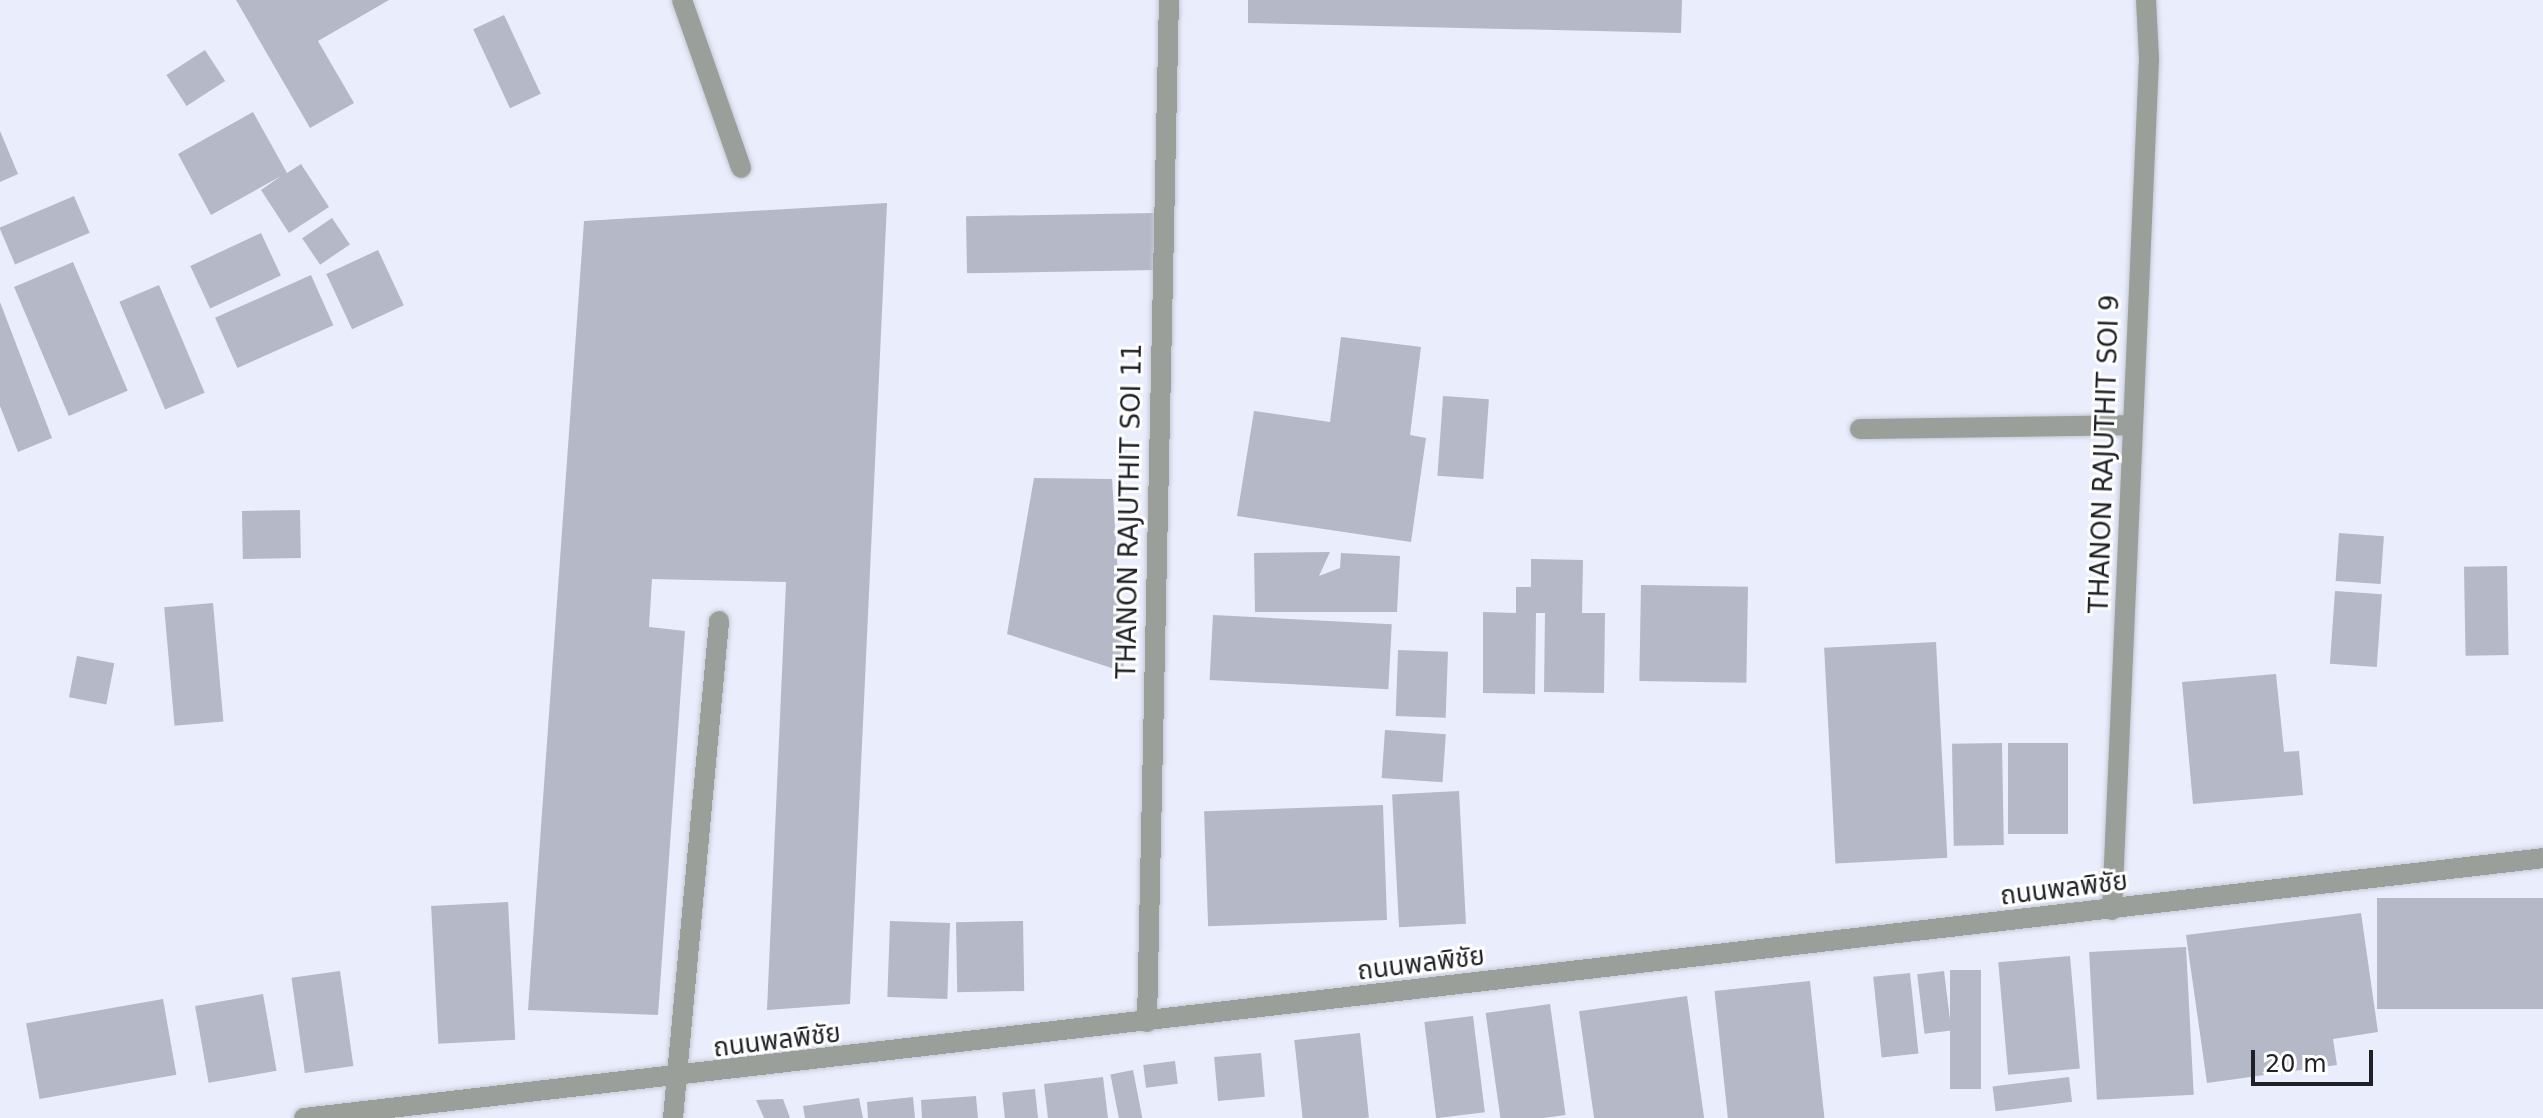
<!DOCTYPE html>
<html>
<head>
<meta charset="utf-8">
<style>
	body { margin:0 }
	#map { position:relative; width:2543px; height:1118px; overflow:hidden; background:#e9edfc; font-family:"DejaVu Sans","Noto Sans Thai",sans-serif }
	div>[style] { position:absolute }
	[style*='--x'] { left:calc(var(--x)*1px); top:calc(var(--y)*1px); width:calc(var(--w)*1px); rotate:calc(var(--a)*1deg) }
	.building>* { inset:0; background:#b5b8c6; transform-origin:0 0 }
	.roads { filter:drop-shadow(0 0 2px #c5c8d5) drop-shadow(0 0 2px #c5c8d5) }
	.minor>* { height:20px; margin:-10px; padding:0 10px; transform-origin:10px; border-radius:10px; background:#9b9f9a }
	span { translate:-50% -50%; white-space:nowrap; text-align:center; line-height:1.15; -webkit-text-stroke:6px #fff; paint-order:stroke }
	.street-label { font-size:26px; color:#1f2126 }
	.scale { position:absolute; left:2251px; top:1050px; width:122px; height:36px; box-sizing:border-box; border:4px solid #1f2126; border-top:0; padding-left:10px; font-size:24px; line-height:28px; white-space:nowrap; color:#1f2126; -webkit-text-stroke:6px #fff; paint-order:stroke }
</style>
</head>
<body>
<div id="map">
	<div class="building">
		<div style="clip-path:polygon(236px 0,389px 0,318px 41px,354px 103px,310px 128px)"></div>
		<div style="clip-path:polygon(1248px 0,1682px 0,1681px 33px,1248px 23px)"></div>
		<div style="left:504px;top:15px;width:87px;height:34px;rotate:65deg"></div>
		<div style="left:205px;top:50px;width:37px;height:46px;rotate:57deg"></div>
		<div style="clip-path:polygon(253px 112px,287px 173px,301px 164px,329px 207px,289px 233px,261px 190px,281px 176px,211px 215px,178px 154px)"></div>
		<div style="clip-path:polygon(0 131px,18px 174px,0 182px)"></div>
		<div style="left:74px;top:196px;width:40px;height:81px;rotate:67deg"></div>
		<div style="clip-path:polygon(887px 203px,850px 1004px,767px 1010px,786px 582px,652px 579px,649px 627px,685px 631px,658px 1015px,528px 1010px,584px 221px)"></div>
		<div style="left:1154px;top:213px;width:57px;height:188px;rotate:89deg"></div>
		<div style="left:332px;top:218px;width:32px;height:36px;rotate:56deg"></div>
		<div style="left:261px;top:233px;width:47px;height:78px;rotate:65deg"></div>
		<div style="left:378px;top:250px;width:61px;height:57px;rotate:65deg"></div>
		<div style="left:73px;top:262px;width:140px;height:64px;rotate:67deg"></div>
		<div style="left:311px;top:275px;width:55px;height:105px;rotate:66deg"></div>
		<div style="left:159px;top:285px;width:117px;height:43px;rotate:67deg"></div>
		<div style="clip-path:polygon(0 302px,52px 438px,18px 452px,0 406px)"></div>
		<div style="clip-path:polygon(1341px 337px,1421px 347px,1410px 435px,1426px 438px,1411px 542px,1237px 516px,1254px 411px,1330px 422px)"></div>
		<div style="left:1443px;top:396px;width:46px;height:80px;rotate:4deg"></div>
		<div style="clip-path:polygon(1034px 478px,1112px 479px,1124px 672px,1007px 634px)"></div>
		<div style="left:300px;top:510px;width:48px;height:58px;rotate:89deg"></div>
		<div style="left:2339px;top:533px;width:45px;height:48px;rotate:4deg"></div>
		<div style="clip-path:polygon(1330px 552px,1319px 576px,1340px 568px,1341px 553px,1400px 556px,1397px 612px,1255px 612px,1254px 553px)"></div>
		<div style="clip-path:polygon(1531px 559px,1583px 560px,1582px 613px,1605px 613px,1604px 693px,1544px 692px,1545px 613px,1536px 613px,1535px 694px,1483px 693px,1483px 612px,1516px 613px,1516px 587px,1531px 587px)"></div>
		<div style="left:2507px;top:566px;width:89px;height:43px;rotate:89deg"></div>
		<div style="left:1641px;top:585px;width:107px;height:96px;rotate:1deg"></div>
		<div style="left:2335px;top:591px;width:47px;height:73px;rotate:4deg"></div>
		<div style="left:213px;top:603px;width:119px;height:49px;rotate:85deg"></div>
		<div style="left:1213px;top:615px;width:179px;height:65px;rotate:3deg"></div>
		<div style="left:1936px;top:642px;width:216px;height:112px;rotate:87deg"></div>
		<div style="left:1398px;top:650px;width:50px;height:66px;rotate:2deg"></div>
		<div style="left:77px;top:656px;width:38px;height:42px;rotate:11deg"></div>
		<div style="clip-path:polygon(2276px 674px,2284px 752px,2299px 751px,2303px 795px,2193px 804px,2182px 682px)"></div>
		<div style="left:1385px;top:730px;width:61px;height:48px;rotate:4deg"></div>
		<div style="left:2002px;top:743px;width:102px;height:50px;rotate:89deg"></div>
		<div style="left:2008px;top:743px;width:60px;height:91px"></div>
		<div style="left:1459px;top:791px;width:133px;height:67px;rotate:87deg"></div>
		<div style="left:1383px;top:805px;width:115px;height:179px;rotate:88deg"></div>
		<div style="left:2543px;top:898px;width:111px;height:166px;rotate:90deg"></div>
		<div style="left:508px;top:902px;width:138px;height:77px;rotate:87deg"></div>
		<div style="clip-path:polygon(2361px 913px,2378px 1032px,2333px 1039px,2337px 1065px,2207px 1083px,2186px 935px)"></div>
		<div style="left:890px;top:921px;width:60px;height:76px;rotate:2deg"></div>
		<div style="left:1023px;top:921px;width:70px;height:67px;rotate:89deg"></div>
		<div style="left:2186px;top:947px;width:148px;height:97px;rotate:87deg"></div>
		<div style="left:2070px;top:956px;width:113px;height:72px;rotate:85deg"></div>
		<div style="left:1950px;top:970px;width:31px;height:119px"></div>
		<div style="left:340px;top:971px;width:96px;height:49px;rotate:82deg"></div>
		<div style="left:1944px;top:971px;width:60px;height:27px;rotate:83deg"></div>
		<div style="left:1910px;top:973px;width:81px;height:37px;rotate:84deg"></div>
		<div style="left:1810px;top:981px;width:138px;height:96px;rotate:84deg"></div>
		<div style="left:263px;top:994px;width:78px;height:69px;rotate:80deg"></div>
		<div style="left:1687px;top:996px;width:123px;height:109px;rotate:82deg"></div>
		<div style="left:163px;top:999px;width:77px;height:139px;rotate:80deg"></div>
		<div style="left:1550px;top:1004px;width:112px;height:65px;rotate:82deg"></div>
		<div style="left:1473px;top:1016px;width:97px;height:49px;rotate:83deg"></div>
		<div style="left:1360px;top:1033px;width:85px;height:66px;rotate:84deg"></div>
		<div style="left:1261px;top:1053px;width:44px;height:47px;rotate:85deg"></div>
		<div style="left:1175px;top:1061px;width:23px;height:32px;rotate:83deg"></div>
		<div style="left:1133px;top:1070px;width:49px;height:23px;rotate:79deg"></div>
		<div style="clip-path:polygon(1103px 1077px,1108px 1118px,1048px 1118px,1044px 1084px)"></div>
		<div style="left:2069px;top:1077px;width:25px;height:77px;rotate:83deg"></div>
		<div style="left:1035px;top:1089px;width:29px;height:33px;rotate:84deg"></div>
		<div style="clip-path:polygon(976px 1096px,978px 1118px,922px 1118px,921px 1100px)"></div>
		<div style="clip-path:polygon(913px 1097px,915px 1118px,868px 1118px,867px 1102px)"></div>
		<div style="clip-path:polygon(859px 1098px,863px 1118px,805px 1118px,803px 1106px)"></div>
		<div style="clip-path:polygon(783px 1099px,790px 1118px,764px 1118px,756px 1100px)"></div>
	</div>
	<div class="roads">
		<div class="minor">
			<div style="--x:682;--y:0;--w:178;--a:70.6"></div>
			<div style="--x:1860;--y:429;--w:271;--a:-0.8"></div>
			<div style="--x:2112;--y:910;--w:852;--a:-87.51"></div>
			<div style="--x:2149;--y:59;--w:59;--a:-92.9"></div>
			<div style="--x:1147;--y:1022;--w:1022;--a:-88.77"></div>
			<div style="--x:304;--y:1118;--w:2254;--a:-6.62"></div>
			<div style="--x:673;--y:1118;--w:499;--a:-84.7"></div>
		</div>
	</div>
	<div class="street-label">
		<span style="left:2105px;top:454px;rotate:-88deg">THANON RAJUTHIT SOI 9</span>
		<span style="left:1130px;top:511px;rotate:-89deg">THANON RAJUTHIT SOI 11</span>
		<span style="left:2064px;top:889px;rotate:-7deg">ถนนพลพิชัย</span>
		<span style="left:1421px;top:964px;rotate:-7deg">ถนนพลพิชัย</span>
		<span style="left:777px;top:1041px;rotate:-7deg">ถนนพลพิชัย</span>
	</div>
	<div class="scale">20 m</div>
</div>
</body>
</html>
